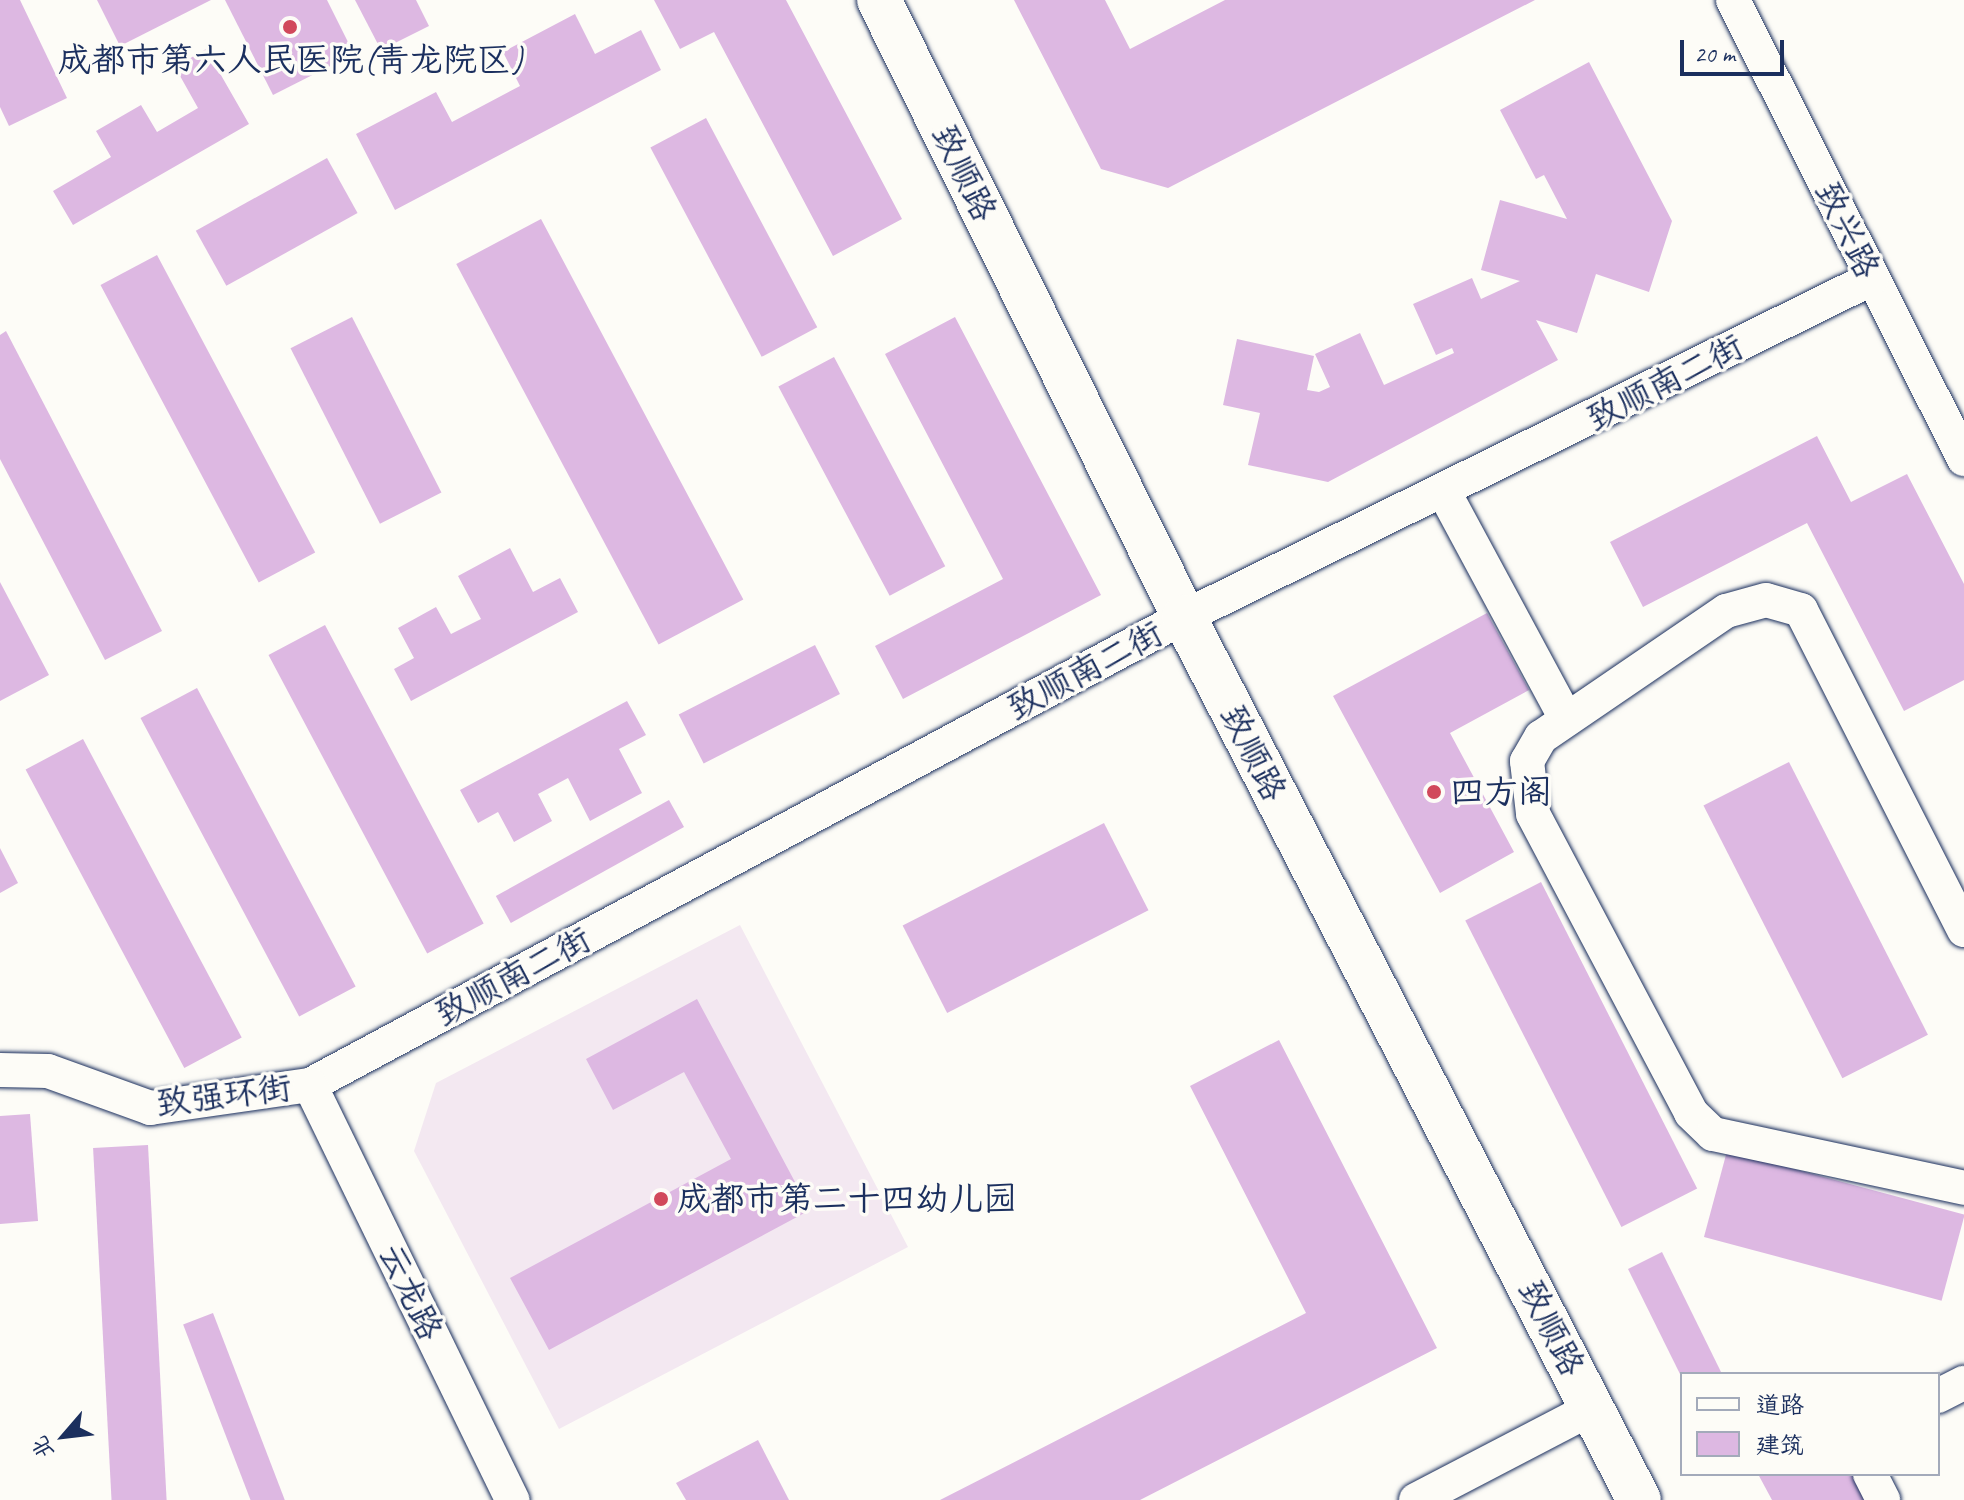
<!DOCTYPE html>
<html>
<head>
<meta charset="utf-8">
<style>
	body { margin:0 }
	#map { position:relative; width:1964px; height:1500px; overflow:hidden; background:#fdfcf7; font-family:Caveat,"LXGW WenKai TC",sans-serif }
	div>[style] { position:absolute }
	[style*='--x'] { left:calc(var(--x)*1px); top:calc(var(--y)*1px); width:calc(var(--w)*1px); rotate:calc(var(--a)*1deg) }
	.built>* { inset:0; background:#f3e8f1 }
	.building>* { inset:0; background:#ddb8e2; transform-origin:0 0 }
	.roads { filter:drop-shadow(0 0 2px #1b2f5e) drop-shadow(0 0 2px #1b2f5e) }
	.street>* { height:34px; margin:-17px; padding:0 17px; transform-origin:17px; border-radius:17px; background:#fdfcf7 }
	.secondary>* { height:44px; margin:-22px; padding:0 22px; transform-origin:22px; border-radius:22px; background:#fdfcf7 }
	.dots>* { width:22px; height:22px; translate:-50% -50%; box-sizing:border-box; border:4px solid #fdfcf7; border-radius:50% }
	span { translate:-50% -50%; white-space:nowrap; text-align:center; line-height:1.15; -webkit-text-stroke:7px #fdfcf7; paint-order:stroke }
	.poi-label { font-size:34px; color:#1b2f5e }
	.left { translate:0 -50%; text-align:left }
	.street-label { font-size:34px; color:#1b2f5e }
	.legend { position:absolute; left:1680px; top:1372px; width:260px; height:104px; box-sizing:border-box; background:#fdfcf7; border:2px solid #a3aaba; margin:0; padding:10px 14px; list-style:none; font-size:24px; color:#1b2f5e }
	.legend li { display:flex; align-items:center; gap:16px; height:40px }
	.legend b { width:40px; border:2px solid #a3aaba }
	.north { position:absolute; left:24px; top:1396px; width:80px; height:80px; -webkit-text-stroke:6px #fdfcf7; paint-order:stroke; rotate:242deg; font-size:22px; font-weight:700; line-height:32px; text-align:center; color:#1b2f5e }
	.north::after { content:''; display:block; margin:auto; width:28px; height:36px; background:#1b2f5e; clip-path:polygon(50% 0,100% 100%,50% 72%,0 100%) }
	.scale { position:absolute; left:1680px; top:40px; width:104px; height:36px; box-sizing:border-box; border:4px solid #1b2f5e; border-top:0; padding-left:10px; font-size:24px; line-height:28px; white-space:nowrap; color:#1b2f5e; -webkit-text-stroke:6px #fdfcf7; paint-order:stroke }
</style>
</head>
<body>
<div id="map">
	<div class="built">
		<div style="clip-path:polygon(740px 925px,908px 1247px,559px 1429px,414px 1151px,436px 1083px)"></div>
	</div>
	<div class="building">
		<div style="clip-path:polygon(0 0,20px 0,67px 98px,9px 126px,0 107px)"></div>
		<div style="clip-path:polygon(97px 0,211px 0,120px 46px)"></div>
		<div style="clip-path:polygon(225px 0,327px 0,354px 54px,273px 95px)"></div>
		<div style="clip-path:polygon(355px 0,416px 0,429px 26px,381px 50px)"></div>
		<div style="clip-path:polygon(654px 0,786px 0,902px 219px,833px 256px,714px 32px,680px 49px)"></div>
		<div style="clip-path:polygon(1014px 0,1105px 0,1130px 49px,1225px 0,1535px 0,1168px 188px,1101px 169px)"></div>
		<div style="clip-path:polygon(575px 14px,595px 54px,641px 30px,661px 70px,395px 210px,356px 134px,436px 92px,452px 122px,520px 86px,503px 52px)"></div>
		<div style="clip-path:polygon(206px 49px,249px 124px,73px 225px,53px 191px,111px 157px,96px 131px,141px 105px,157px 132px,198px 108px,175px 67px)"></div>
		<div style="clip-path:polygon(1589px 62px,1672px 221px,1649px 292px,1596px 274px,1577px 333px,1536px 320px,1558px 360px,1328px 482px,1248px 465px,1260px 413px,1223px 405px,1237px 339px,1314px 356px,1307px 390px,1319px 392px,1330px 387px,1315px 354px,1360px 333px,1384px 385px,1454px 353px,1452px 348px,1436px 355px,1413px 304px,1472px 278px,1481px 299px,1520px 281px,1481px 270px,1500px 200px,1567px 219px,1544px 175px,1536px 179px,1500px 110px)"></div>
		<div style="left:706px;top:118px;width:237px;height:63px;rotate:62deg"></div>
		<div style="left:327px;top:158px;width:63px;height:150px;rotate:61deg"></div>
		<div style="left:541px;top:219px;width:431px;height:96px;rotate:62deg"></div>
		<div style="left:157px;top:255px;width:337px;height:64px;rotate:62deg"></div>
		<div style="left:352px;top:317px;width:197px;height:69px;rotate:63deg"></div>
		<div style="clip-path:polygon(955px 317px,1101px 595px,903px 699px,875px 646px,1003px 579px,885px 354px)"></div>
		<div style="clip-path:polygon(6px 331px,162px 631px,105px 660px,0 459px,0 335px)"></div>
		<div style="left:834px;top:357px;width:237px;height:63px;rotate:62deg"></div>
		<div style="clip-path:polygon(1817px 436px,1851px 502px,1907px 474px,1964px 584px,1964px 680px,1904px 711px,1807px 523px,1643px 607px,1610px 542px)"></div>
		<div style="clip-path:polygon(510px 548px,533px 592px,560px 578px,578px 612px,411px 701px,394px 669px,414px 658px,398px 628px,436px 607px,451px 634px,481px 619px,458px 576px)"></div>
		<div style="clip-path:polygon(0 582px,49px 675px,0 701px)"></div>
		<div style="clip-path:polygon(1487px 613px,1529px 690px,1450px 733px,1514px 852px,1440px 893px,1333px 696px)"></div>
		<div style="left:325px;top:625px;width:338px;height:64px;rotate:62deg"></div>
		<div style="left:815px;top:645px;width:55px;height:153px;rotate:63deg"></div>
		<div style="left:197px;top:688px;width:338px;height:64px;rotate:62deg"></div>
		<div style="clip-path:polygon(627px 701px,646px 735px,619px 749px,642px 793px,590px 821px,568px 778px,538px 794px,552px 821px,514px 842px,498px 812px,478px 823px,460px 790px)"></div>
		<div style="left:83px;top:739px;width:338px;height:65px;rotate:62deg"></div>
		<div style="left:1789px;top:762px;width:306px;height:96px;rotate:63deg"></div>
		<div style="left:669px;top:800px;width:31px;height:198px;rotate:61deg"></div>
		<div style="left:1104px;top:823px;width:98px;height:226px;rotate:63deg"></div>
		<div style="clip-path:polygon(0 848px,18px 883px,0 893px)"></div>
		<div style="left:1541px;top:882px;width:344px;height:85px;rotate:63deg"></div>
		<div style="clip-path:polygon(697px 999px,810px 1210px,549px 1350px,510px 1278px,731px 1159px,684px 1072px,613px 1110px,586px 1059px)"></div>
		<div style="clip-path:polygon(1279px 1040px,1437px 1348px,1140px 1500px,940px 1500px,1306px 1313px,1190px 1086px)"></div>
		<div style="clip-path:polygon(30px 1114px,38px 1221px,0 1224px,0 1116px)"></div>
		<div style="left:148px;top:1145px;width:356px;height:55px;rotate:87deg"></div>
		<div style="left:1727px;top:1151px;width:246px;height:89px;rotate:15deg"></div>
		<div style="clip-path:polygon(1662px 1252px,1722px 1374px,1680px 1374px,1628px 1269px)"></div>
		<div style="left:213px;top:1313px;width:201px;height:32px;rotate:69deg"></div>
		<div style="clip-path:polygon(758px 1440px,789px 1500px,686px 1500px,676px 1483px)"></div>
		<div style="clip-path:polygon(1758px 1474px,1861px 1474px,1874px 1500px,1772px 1500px)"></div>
	</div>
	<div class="roads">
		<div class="street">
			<div style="--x:1733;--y:0;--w:514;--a:63.29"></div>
			<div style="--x:1444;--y:492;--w:258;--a:61.7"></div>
			<div style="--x:1964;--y:930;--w:359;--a:-117"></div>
			<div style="--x:1801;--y:610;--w:36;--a:-164"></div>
			<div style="--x:1766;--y:600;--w:41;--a:164.6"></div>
			<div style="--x:1726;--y:611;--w:224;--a:145.7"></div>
			<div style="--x:1541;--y:737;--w:28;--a:120"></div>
			<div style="--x:1527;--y:761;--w:53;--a:83.5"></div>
			<div style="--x:1533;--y:814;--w:338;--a:62.1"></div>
			<div style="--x:1691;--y:1113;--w:30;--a:44"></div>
			<div style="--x:1713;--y:1134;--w:257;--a:12.1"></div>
			<div style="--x:0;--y:1070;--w:48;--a:1.2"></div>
			<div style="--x:48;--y:1071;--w:109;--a:19.9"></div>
			<div style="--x:150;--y:1108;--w:162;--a:-8.2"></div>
			<div style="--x:310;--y:1085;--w:991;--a:-28.17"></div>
			<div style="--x:1184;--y:617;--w:766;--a:-26.2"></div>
			<div style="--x:310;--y:1085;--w:462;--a:64"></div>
			<div style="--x:1938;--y:1396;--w:29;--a:-27"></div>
			<div style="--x:1870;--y:1474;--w:29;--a:63"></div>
			<div style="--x:1416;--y:1500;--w:199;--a:-27.5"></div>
		</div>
		<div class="secondary">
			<div style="--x:879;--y:0;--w:688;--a:63.7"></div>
			<div style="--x:1184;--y:617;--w:993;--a:62.74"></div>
		</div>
	</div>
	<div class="dots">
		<div style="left:290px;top:27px;background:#d1495b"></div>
		<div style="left:1434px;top:792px;background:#d1495b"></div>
		<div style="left:661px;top:1199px;background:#d1495b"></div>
	</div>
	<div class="poi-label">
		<span style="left:290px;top:60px">成都市第六人民医院(青龙院区)</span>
		<span class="left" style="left:1450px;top:792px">四方阁</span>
		<span class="left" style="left:677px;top:1199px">成都市第二十四幼儿园</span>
	</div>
	<div class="street-label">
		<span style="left:965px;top:173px;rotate:64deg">致顺路</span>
		<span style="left:1848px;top:230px;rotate:64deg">致兴路</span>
		<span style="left:1665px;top:382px;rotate:-27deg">致顺南二街</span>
		<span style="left:1085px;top:670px;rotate:-28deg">致顺南二街</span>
		<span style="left:1254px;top:753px;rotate:63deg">致顺路</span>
		<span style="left:513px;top:976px;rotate:-28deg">致顺南二街</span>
		<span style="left:224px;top:1095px;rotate:-7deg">致强环街</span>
		<span style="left:411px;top:1292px;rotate:64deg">云龙路</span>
		<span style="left:1552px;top:1328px;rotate:63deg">致顺路</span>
	</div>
	<ul class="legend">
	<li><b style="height:10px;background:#fdfcf7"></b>道路</li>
	<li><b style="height:22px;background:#ddb8e2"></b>建筑</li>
	</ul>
	<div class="north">北</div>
	<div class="scale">20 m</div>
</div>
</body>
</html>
